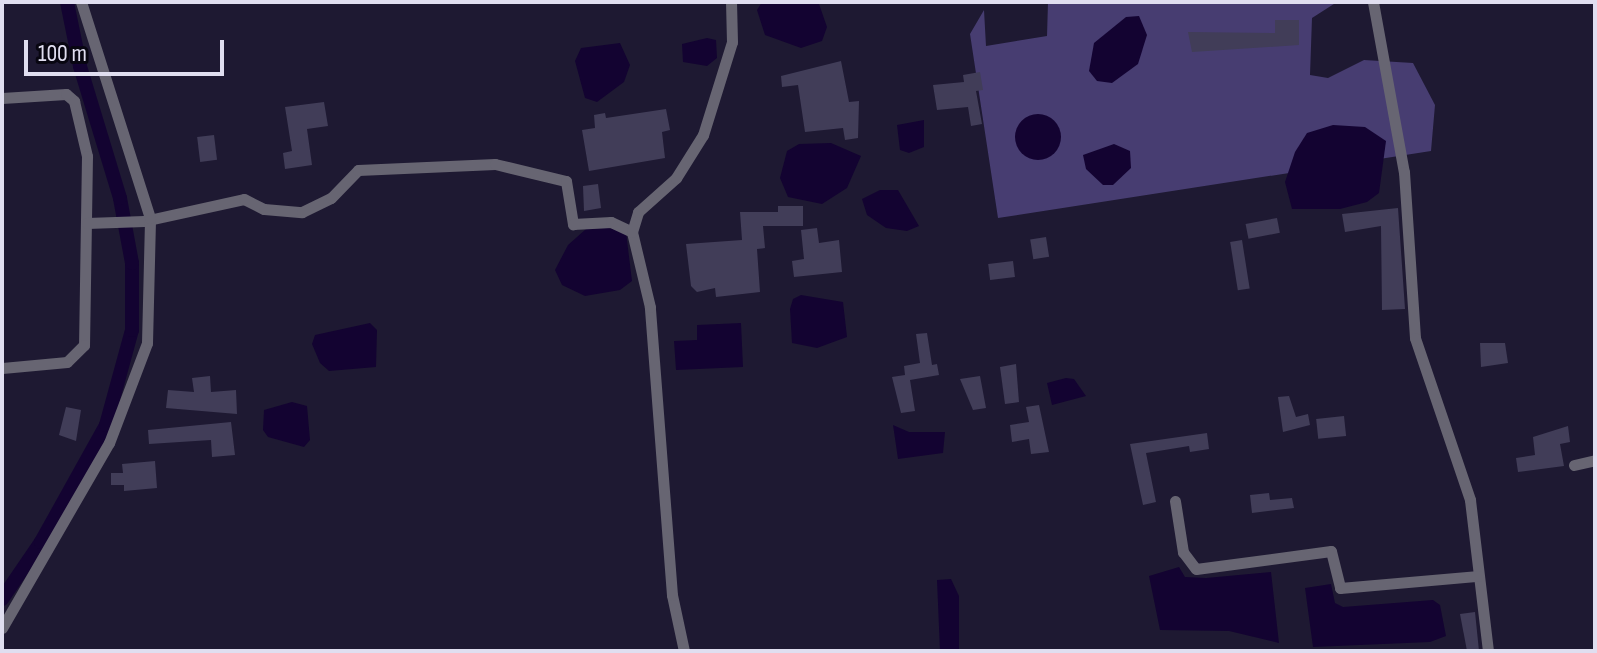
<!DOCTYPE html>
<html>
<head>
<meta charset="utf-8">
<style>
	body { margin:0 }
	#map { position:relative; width:1597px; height:653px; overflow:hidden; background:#1e1932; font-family:"Sofia Sans Condensed",sans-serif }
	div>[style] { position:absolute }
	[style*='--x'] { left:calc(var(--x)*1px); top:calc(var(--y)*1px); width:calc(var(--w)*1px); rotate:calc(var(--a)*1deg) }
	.forest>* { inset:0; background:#473d71 }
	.water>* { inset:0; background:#130331 }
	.round { border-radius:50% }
	.canal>* { height:14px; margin:-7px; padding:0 7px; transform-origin:7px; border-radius:7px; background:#130331 }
	.building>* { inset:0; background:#413d58; transform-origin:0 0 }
	.street>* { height:11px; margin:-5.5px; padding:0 5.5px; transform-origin:5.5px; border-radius:5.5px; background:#676572 }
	span { translate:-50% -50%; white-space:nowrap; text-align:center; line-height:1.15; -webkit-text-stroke:7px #080611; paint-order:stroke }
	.frame { position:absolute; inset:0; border:4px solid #e0def0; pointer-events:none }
	.scale { position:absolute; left:24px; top:40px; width:200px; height:36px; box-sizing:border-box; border:4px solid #e0def0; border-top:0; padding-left:10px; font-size:24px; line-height:28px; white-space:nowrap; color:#e0def0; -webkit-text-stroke:6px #080611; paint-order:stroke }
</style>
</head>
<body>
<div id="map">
	<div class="forest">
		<div style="clip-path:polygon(1048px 2px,1337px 2px,1312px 18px,1310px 75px,1328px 78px,1364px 60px,1413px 63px,1435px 105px,1431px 151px,998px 218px,970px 34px,984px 10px,986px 46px,1047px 36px)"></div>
	</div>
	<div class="water">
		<div style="clip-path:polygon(762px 2px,819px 4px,827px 27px,822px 41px,801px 48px,765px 35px,757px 10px)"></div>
		<div style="clip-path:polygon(1139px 16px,1147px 35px,1138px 64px,1112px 83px,1097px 81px,1089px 71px,1094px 43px,1126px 17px)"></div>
		<div style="clip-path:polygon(707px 38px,716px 40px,717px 58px,707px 66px,683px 62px,682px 44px)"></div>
		<div style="clip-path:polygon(620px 43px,630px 65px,624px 82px,597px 102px,585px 98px,575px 61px,581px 48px)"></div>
		<div class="round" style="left:1015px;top:114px;width:46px;height:46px"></div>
		<div style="clip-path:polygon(924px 120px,924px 147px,909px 153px,900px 150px,897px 125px)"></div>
		<div style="clip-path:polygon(1333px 125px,1365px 127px,1386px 141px,1379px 193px,1367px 202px,1340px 209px,1292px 209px,1285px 182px,1295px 152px,1307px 133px)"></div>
		<div style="clip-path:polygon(831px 143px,861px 156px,847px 188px,822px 204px,788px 197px,780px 178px,787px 151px,799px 144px)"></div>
		<div style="clip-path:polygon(1114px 144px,1130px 151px,1131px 168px,1113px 185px,1103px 185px,1086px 169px,1083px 155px)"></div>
		<div style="clip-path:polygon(880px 190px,898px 190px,919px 226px,907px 231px,886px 228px,867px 215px,862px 199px)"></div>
		<div style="clip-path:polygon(608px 228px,626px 232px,632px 281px,620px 290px,585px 296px,562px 285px,555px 270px,568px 245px,586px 229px)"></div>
		<div style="clip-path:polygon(801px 295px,843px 302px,847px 337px,817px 348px,792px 343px,790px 309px,793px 299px)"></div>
		<div style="clip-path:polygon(370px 323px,377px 330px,376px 367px,329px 371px,320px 363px,312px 344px,315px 335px)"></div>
		<div style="clip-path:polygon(741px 323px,743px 367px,676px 370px,674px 341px,697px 340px,697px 325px)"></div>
		<div style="clip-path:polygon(1066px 378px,1074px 379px,1086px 396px,1052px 405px,1047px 383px)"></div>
		<div style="clip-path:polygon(292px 402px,307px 406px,310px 440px,304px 447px,268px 437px,263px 430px,264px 410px)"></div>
		<div style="clip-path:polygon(893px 425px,909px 432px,945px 432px,943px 453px,898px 459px)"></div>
		<div style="clip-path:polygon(1179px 567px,1185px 577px,1206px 578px,1271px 572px,1279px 643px,1229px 631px,1160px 630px,1149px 576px)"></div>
		<div style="clip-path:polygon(951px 579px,959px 596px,959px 651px,940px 651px,937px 580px)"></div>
		<div style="clip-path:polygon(1331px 584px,1335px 603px,1343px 607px,1433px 600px,1440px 605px,1446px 636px,1430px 642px,1313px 647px,1305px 588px)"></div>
	</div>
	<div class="canal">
		<div style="--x:2;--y:599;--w:69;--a:-55.6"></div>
		<div style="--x:41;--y:542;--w:134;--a:-60.9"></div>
		<div style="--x:106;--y:425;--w:98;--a:-74.7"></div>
		<div style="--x:132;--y:330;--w:67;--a:-90"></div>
		<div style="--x:132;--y:263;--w:66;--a:-100.5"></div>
		<div style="--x:120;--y:198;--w:138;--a:-106.9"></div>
		<div style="--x:80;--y:66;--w:65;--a:-101.5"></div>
	</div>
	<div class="building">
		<div style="clip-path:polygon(1275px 20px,1299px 20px,1299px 45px,1192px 52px,1188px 32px,1275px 33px)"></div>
		<div style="clip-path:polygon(841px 61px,849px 102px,859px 101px,858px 138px,845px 140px,843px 128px,805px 132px,798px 85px,782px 87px,781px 76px)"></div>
		<div style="clip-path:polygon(980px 72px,983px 90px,976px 91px,982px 124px,971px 126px,968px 107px,937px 110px,933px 85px,964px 82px,963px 75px)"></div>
		<div style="clip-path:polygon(324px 102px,328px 126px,307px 129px,312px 165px,285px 169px,283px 153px,292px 151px,285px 107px)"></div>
		<div style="clip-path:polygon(666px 109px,670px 130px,662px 132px,665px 158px,589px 171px,582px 130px,595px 128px,594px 115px,605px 113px,606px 118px)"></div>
		<div style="left:214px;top:135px;width:25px;height:17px;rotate:83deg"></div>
		<div style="clip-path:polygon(598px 184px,601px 208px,584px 211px,583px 186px)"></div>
		<div style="clip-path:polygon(778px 206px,803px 206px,803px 226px,763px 226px,765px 248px,757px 249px,760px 292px,716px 297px,715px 288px,697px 292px,691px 286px,686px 244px,742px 240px,740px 212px,778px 212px)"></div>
		<div style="clip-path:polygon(1398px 208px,1405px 309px,1382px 310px,1381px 226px,1345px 232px,1342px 214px)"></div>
		<div style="left:1277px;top:218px;width:15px;height:32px;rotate:79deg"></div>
		<div style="clip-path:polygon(817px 228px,819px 243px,839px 240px,842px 272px,794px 277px,792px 261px,804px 259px,801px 230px)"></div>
		<div style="left:1046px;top:237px;width:20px;height:16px;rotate:81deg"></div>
		<div style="left:1242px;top:240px;width:49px;height:12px;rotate:81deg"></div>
		<div style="left:1013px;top:261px;width:16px;height:25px;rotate:83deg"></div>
		<div style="clip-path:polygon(927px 333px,932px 365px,937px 364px,939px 375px,910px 380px,915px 411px,901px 413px,892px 377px,905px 375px,904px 366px,920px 363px,916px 334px)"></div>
		<div style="clip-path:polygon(1480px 343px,1505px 343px,1508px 363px,1481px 367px)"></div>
		<div style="clip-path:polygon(1016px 364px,1019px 402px,1005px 404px,1000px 367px)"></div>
		<div style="clip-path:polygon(210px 376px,211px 392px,236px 390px,237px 414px,166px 408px,168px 390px,194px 392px,192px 378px)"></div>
		<div style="clip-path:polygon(980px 376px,986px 408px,973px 410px,960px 379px)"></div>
		<div style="clip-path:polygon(1289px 396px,1296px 417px,1308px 414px,1310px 425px,1283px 432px,1278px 397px)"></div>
		<div style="clip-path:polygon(1039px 405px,1049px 452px,1031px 454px,1029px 439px,1012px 442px,1010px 425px,1029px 422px,1026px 407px)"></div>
		<div style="clip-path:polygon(66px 407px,81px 410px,76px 441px,59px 435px)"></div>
		<div style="left:1344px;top:416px;width:20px;height:28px;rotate:84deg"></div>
		<div style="clip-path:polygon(231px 422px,235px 455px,212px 457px,211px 440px,149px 444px,148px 430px)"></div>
		<div style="clip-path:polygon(1568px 426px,1570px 442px,1560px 444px,1564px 466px,1518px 472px,1516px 458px,1535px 455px,1533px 437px)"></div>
		<div style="clip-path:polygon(1207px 433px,1209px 449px,1190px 452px,1189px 446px,1146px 453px,1156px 502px,1143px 505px,1130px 444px)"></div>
		<div style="clip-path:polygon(155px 461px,157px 488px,124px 491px,124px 485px,111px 485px,111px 473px,123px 473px,122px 464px)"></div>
		<div style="clip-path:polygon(1269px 493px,1270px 500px,1292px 498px,1294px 508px,1252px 513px,1250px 495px)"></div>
		<div style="clip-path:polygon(1475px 612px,1479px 651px,1467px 651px,1460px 614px)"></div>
	</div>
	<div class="street">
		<div style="--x:1373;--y:2;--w:173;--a:79.7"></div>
		<div style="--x:1404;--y:172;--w:166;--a:86.2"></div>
		<div style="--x:1415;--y:338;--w:171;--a:71.2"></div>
		<div style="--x:1470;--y:500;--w:152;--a:83.2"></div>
		<div style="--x:2;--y:98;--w:64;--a:-3.6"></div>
		<div style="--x:66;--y:94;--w:11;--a:41"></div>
		<div style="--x:74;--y:101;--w:57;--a:76.7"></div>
		<div style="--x:87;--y:156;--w:189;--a:90.9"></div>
		<div style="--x:84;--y:345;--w:24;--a:135"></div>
		<div style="--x:67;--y:362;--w:65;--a:174.7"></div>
		<div style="--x:87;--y:223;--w:57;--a:-2"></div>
		<div style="--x:144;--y:221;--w:102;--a:-12.4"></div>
		<div style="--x:244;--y:199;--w:22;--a:27"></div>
		<div style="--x:264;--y:209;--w:38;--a:5"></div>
		<div style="--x:302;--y:212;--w:32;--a:-26"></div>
		<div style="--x:331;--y:198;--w:39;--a:-46"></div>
		<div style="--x:358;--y:170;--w:137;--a:-2.5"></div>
		<div style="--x:495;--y:164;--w:73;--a:13.5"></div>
		<div style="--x:566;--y:181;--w:44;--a:80.8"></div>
		<div style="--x:573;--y:224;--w:38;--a:-3"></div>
		<div style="--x:611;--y:222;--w:23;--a:25"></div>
		<div style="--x:1574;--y:465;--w:22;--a:-13"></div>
		<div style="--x:1175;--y:501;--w:52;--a:81.1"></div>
		<div style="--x:1183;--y:552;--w:21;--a:53"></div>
		<div style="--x:1196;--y:569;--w:136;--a:-7.6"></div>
		<div style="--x:1331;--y:551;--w:38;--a:76"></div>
		<div style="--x:1340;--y:588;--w:139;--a:-5"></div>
		<div style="--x:2;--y:628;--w:214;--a:-60"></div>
		<div style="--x:109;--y:443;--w:107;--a:-69.2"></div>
		<div style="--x:147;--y:343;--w:125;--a:-88.6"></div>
		<div style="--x:150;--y:218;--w:227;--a:-107.7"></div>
		<div style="--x:684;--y:651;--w:57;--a:-102.1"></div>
		<div style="--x:672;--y:595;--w:289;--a:-94.4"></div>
		<div style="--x:650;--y:307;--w:77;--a:-103.5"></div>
		<div style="--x:632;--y:232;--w:21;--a:-73"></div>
		<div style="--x:638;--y:212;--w:51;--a:-41.8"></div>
		<div style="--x:676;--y:178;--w:51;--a:-57.9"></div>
		<div style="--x:703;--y:135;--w:97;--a:-72.7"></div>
		<div style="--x:732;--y:42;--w:40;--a:-91.4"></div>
	</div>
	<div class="frame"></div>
	<div class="scale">100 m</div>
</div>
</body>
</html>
